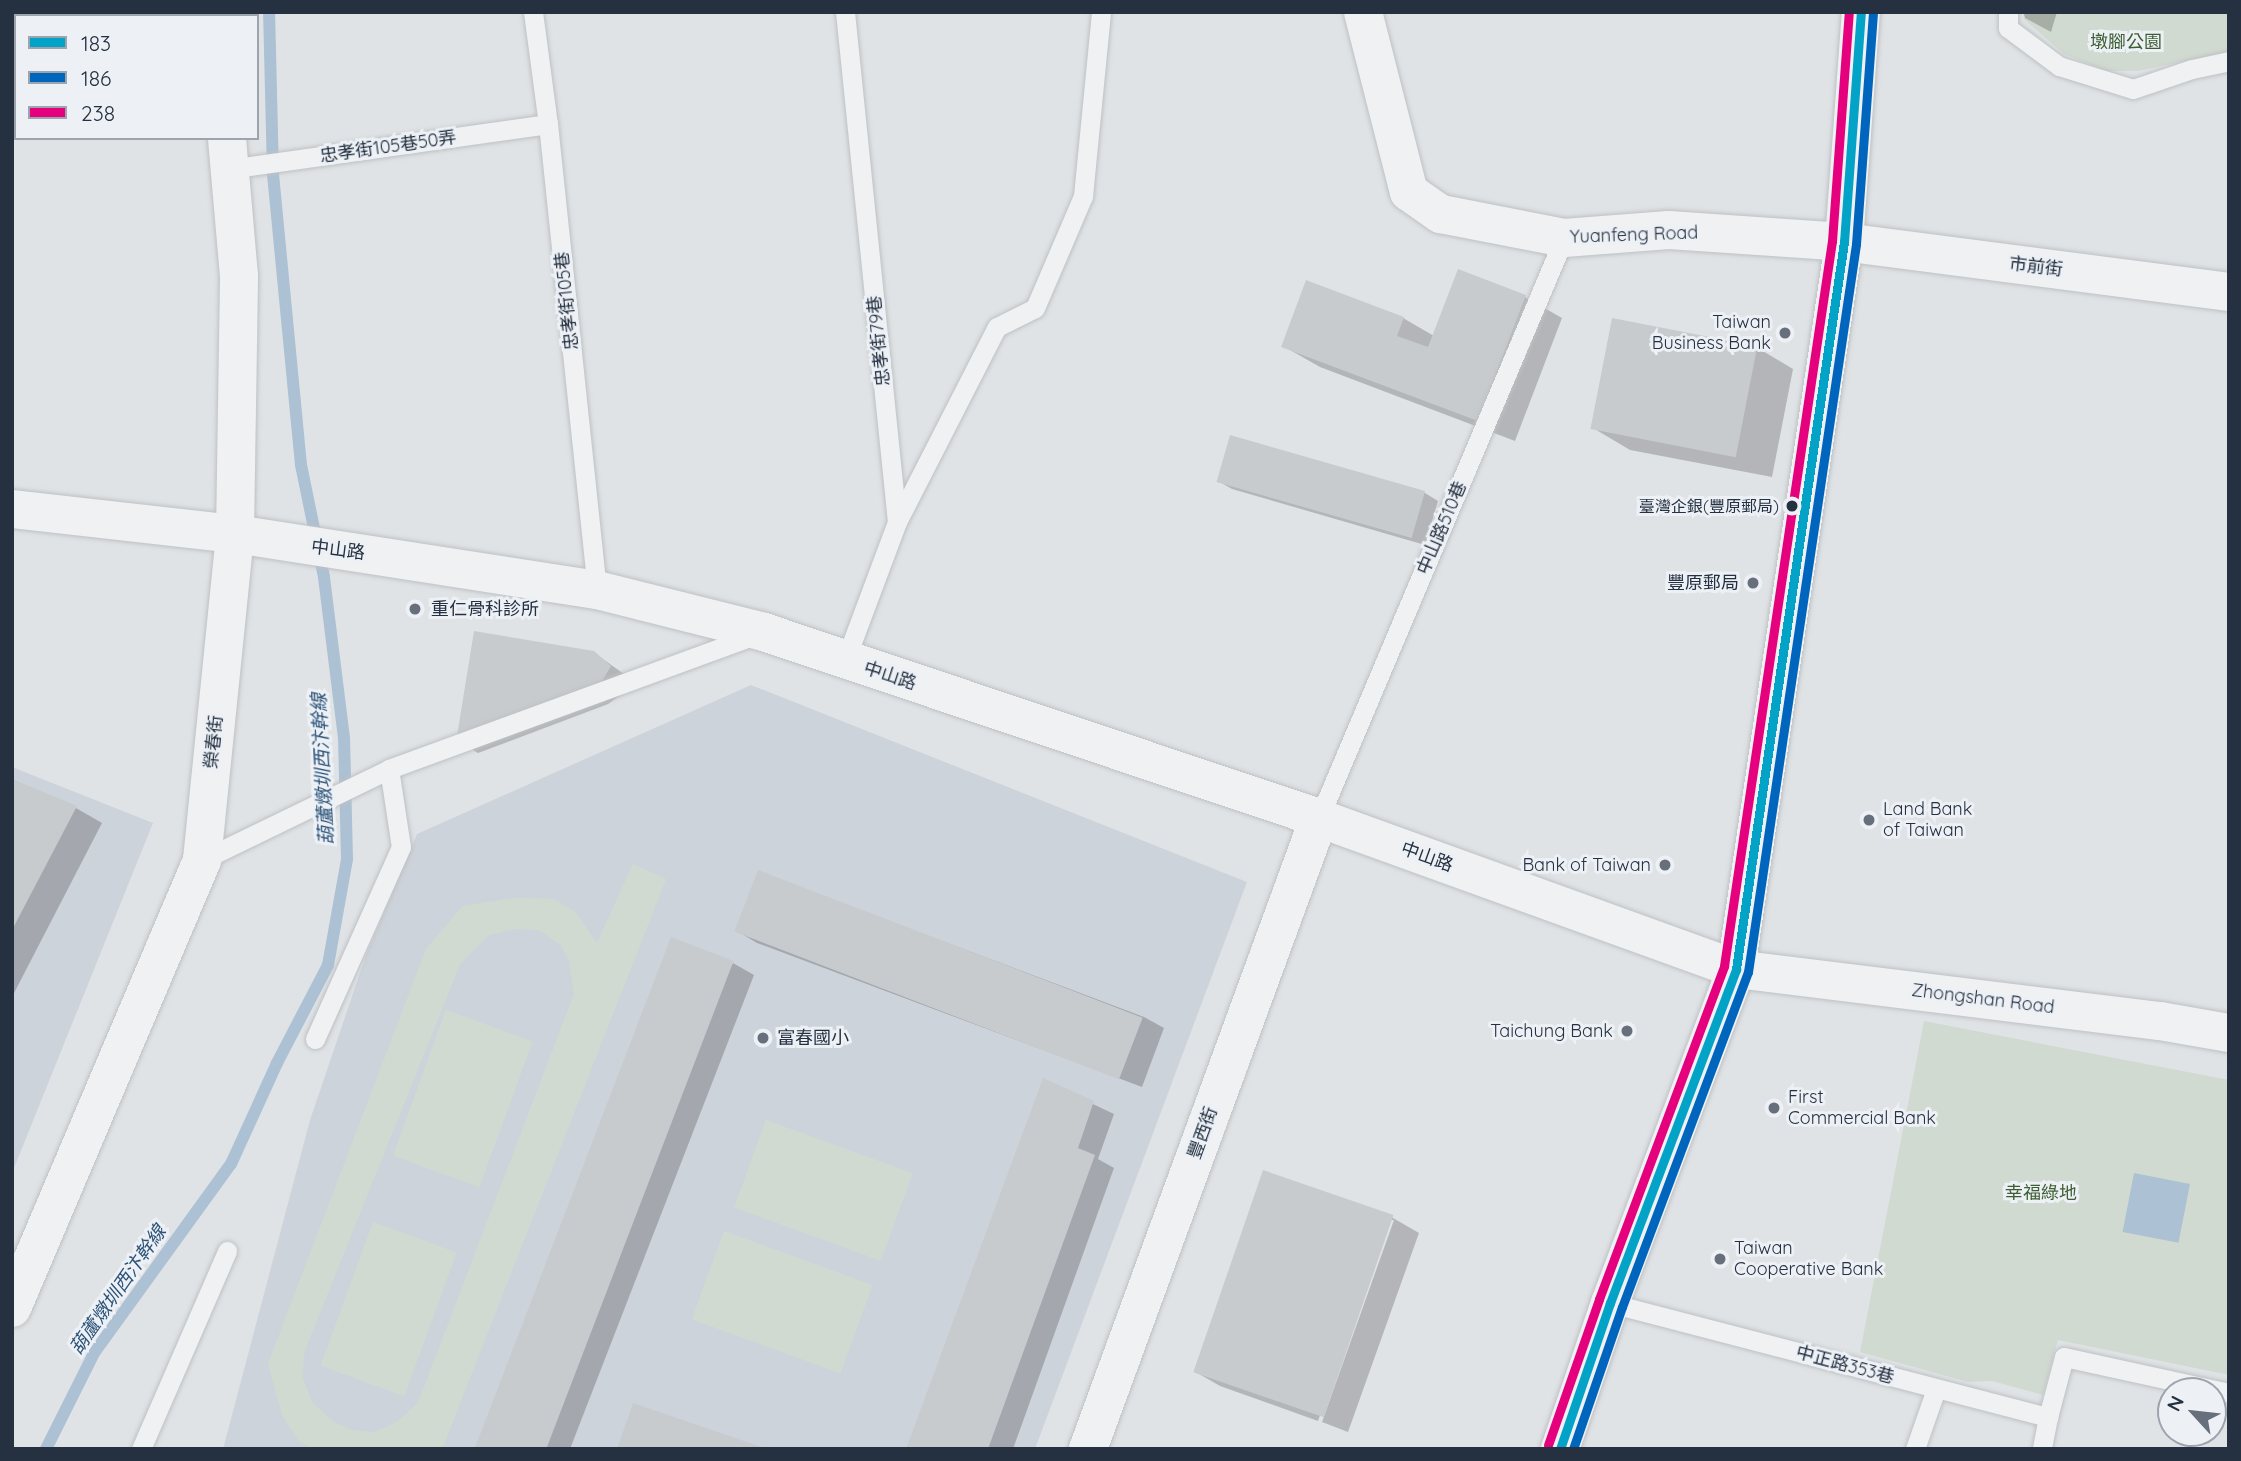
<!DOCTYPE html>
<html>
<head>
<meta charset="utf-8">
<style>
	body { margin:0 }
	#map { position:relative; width:2241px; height:1461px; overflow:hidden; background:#e0e3e6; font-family:Quicksand,"Noto Sans TC",sans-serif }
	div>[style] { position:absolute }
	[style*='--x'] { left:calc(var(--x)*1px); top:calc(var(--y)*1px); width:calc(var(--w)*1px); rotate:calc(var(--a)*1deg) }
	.built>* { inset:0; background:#cdd3da }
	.green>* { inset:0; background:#d1dad0; transform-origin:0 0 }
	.water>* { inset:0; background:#acc1d4; transform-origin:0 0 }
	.shadow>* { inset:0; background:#0003 }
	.stream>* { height:12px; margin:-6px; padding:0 6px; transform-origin:6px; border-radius:6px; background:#acc1d4 }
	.building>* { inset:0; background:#c8cbce; transform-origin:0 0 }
	.roads { filter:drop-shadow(0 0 2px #bec1c4) drop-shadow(0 0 2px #bec1c4) }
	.service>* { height:19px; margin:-9.5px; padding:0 9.5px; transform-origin:9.5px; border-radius:9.5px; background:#eff1f3 }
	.minor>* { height:38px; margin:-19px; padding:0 19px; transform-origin:19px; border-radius:19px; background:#eff1f3 }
	.tertiary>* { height:38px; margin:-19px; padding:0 19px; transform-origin:19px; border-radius:19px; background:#eff1f3 }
	.bus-1>* { height:9px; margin:-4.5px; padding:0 4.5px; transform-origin:4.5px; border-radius:4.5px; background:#02a3c7 }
	.bus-2>* { height:9px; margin:-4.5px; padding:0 4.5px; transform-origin:4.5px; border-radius:4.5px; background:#0065bd }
	.bus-3>* { height:9px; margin:-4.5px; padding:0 4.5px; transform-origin:4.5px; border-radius:4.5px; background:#e5007d }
	.dots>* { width:19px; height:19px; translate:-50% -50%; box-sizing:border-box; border:4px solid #edf1f6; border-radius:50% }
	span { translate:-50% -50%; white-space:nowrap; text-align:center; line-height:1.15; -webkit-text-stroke:6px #edf1f6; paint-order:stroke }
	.bus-label { font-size:16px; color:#253141 }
	.right { translate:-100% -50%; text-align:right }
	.park-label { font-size:18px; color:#3d5d32 }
	.street-label { font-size:18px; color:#253141 }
	.poi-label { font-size:18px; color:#253141 }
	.left { translate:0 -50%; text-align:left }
	.water-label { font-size:19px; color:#2c5378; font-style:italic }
	.frame { position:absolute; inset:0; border:14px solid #253141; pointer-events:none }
	.legend { position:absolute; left:14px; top:14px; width:245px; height:126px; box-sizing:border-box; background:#edf1f6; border:2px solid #9da4ae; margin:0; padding:9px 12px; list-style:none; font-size:21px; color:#253141 }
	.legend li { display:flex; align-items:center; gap:14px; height:35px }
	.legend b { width:35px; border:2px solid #9da4ae }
	.north { position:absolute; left:2157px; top:1377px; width:70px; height:70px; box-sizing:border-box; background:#edf1f6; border:2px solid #9da4ae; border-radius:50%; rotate:297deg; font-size:19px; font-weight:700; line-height:28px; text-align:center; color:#253141 }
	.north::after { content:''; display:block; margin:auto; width:24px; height:32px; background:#666f7b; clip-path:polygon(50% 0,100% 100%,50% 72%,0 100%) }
</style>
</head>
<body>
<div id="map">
	<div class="built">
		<div style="clip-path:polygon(751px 685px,1247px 882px,1035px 1449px,223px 1449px,310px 1120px,366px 955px,417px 834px)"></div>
		<div style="clip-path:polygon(12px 767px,153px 823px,12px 1173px)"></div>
	</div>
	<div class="green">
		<div style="clip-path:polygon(2026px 12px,2229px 12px,2229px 52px,2138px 71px,2106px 71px,2064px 54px,2024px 19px)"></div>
		<div style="clip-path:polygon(evenodd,633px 864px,666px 879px,442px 1449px,313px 1449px,299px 1441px,282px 1415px,268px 1364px,426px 949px,463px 906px,513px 898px,554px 899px,575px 912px,597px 943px,633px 864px,516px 929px,539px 930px,561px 945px,569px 961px,574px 994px,418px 1403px,397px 1422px,375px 1432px,351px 1430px,331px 1420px,312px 1402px,302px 1376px,305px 1350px,460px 964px,489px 935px,516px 929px)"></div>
		<div style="left:446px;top:1010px;width:92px;height:155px;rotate:20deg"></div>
		<div style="clip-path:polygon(1924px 1021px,2229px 1080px,2229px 1375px,2058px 1340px,2043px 1395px,1992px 1381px,1968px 1382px,1860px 1352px)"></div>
		<div style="left:766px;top:1120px;width:156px;height:93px;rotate:20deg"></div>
		<div style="left:373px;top:1222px;width:89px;height:153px;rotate:20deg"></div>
		<div style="left:724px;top:1231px;width:158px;height:94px;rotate:20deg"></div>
	</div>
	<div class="water">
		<div style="left:2134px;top:1173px;width:57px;height:60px;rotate:11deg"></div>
	</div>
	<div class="shadow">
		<div style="clip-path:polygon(2023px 12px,2057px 12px,2051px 32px,2025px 18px)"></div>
		<div style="clip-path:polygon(1459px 271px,1525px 297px,1562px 318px,1515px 441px,1320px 367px,1283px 346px,1403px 318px,1434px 336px)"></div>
		<div style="clip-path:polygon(1756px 347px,1793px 369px,1772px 477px,1630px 450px,1593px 428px)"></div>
		<div style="clip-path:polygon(1218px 481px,1425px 493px,1438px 501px,1425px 545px,1232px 489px)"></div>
		<div style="clip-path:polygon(593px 652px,631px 679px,622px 694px,608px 704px,478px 753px,458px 741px)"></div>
		<div style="clip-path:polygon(12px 781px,76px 808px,102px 823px,12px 997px)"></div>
		<div style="clip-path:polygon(759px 872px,1144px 1017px,1164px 1028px,1142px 1087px,757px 943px,737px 931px)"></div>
		<div style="clip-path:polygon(733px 963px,754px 975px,570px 1449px,475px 1449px)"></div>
		<div style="clip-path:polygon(1044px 1081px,1114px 1114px,1098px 1159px,1114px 1168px,1013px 1449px,908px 1449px)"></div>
		<div style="clip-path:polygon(1264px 1172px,1393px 1218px,1419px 1233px,1348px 1432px,1322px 1422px,1394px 1220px,1390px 1220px,1318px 1421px,1220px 1386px,1194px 1371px)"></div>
	</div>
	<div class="stream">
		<div style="--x:46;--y:1449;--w:107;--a:-63.4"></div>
		<div style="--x:94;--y:1353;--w:233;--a:-54.1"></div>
		<div style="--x:231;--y:1164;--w:111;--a:-65.5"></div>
		<div style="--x:277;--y:1063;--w:110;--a:-62.5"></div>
		<div style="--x:328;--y:965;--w:108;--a:-79.8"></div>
		<div style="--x:347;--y:859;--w:121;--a:-91.4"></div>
		<div style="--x:344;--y:738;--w:162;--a:-97.1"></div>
		<div style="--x:324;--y:577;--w:114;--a:-101.6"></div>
		<div style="--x:301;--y:465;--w:293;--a:-95.5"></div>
		<div style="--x:273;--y:173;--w:161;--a:-91.4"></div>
	</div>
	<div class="building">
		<div style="clip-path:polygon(1458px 269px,1526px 295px,1478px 421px,1281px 347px,1306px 280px,1404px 317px,1397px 336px,1428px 347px)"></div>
		<div style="left:1612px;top:318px;width:148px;height:113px;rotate:11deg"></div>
		<div style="left:1230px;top:435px;width:203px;height:49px;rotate:16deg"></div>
		<div style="clip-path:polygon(474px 631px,594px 651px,611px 666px,601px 683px,456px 742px)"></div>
		<div style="clip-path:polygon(12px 779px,77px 806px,12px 930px)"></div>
		<div style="left:758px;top:870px;width:412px;height:66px;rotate:21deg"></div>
		<div style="left:671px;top:937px;width:67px;height:549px;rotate:21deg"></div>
		<div style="clip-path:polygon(1043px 1078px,1094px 1101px,1078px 1148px,1095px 1155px,988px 1449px,906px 1449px)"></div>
		<div style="left:1263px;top:1170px;width:138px;height:214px;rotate:19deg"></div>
		<div style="clip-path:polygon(633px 1403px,765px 1448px,765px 1449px,617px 1449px)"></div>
	</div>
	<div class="roads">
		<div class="service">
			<div style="--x:533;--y:12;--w:113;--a:82.4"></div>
			<div style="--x:548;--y:124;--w:469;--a:84"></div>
			<div style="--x:2008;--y:12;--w:16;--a:90"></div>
			<div style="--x:2008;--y:28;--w:64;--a:36.7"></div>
			<div style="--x:2059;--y:66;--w:77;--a:17.3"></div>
			<div style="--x:2133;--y:89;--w:62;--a:-18.7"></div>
			<div style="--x:2192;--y:69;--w:38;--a:-12"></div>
			<div style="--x:228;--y:169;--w:323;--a:-8"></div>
			<div style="--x:897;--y:522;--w:219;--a:-62.9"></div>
			<div style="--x:997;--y:327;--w:42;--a:-26.6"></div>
			<div style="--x:1035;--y:308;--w:122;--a:-66.8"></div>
			<div style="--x:1083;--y:196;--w:185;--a:-84.4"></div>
			<div style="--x:845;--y:661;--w:148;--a:-69.5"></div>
			<div style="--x:897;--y:522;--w:513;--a:-95.82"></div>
			<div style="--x:1319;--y:818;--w:630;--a:-67.1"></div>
			<div style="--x:202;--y:860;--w:208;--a:-25.9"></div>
			<div style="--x:389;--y:769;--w:391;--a:-20.1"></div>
			<div style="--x:315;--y:1039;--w:210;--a:-65.9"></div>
			<div style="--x:401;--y:847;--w:79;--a:-98.7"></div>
			<div style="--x:1610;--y:1303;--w:453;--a:14.6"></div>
			<div style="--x:2048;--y:1417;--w:33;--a:101"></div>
			<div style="--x:2048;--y:1417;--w:62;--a:-75.1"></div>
			<div style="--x:2064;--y:1357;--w:169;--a:12.3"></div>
			<div style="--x:141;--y:1449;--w:216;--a:-66.5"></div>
			<div style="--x:1915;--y:1449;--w:64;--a:-70.7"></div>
		</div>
		<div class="minor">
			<div style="--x:224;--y:12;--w:4;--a:90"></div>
			<div style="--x:1363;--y:12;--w:186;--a:75.7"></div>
			<div style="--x:1409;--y:192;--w:39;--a:35"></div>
			<div style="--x:1441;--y:214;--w:125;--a:11"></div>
			<div style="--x:1564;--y:238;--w:105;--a:-4.4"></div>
			<div style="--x:1669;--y:230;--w:175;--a:3.9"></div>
			<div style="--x:1844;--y:242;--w:388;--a:7.4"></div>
			<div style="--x:12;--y:1308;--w:487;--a:-67"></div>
			<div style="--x:202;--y:860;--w:328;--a:-84.2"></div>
			<div style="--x:235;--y:534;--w:258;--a:-89.1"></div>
			<div style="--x:239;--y:276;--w:139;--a:-95"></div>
			<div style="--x:1088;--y:1449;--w:672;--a:-69.89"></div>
		</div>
		<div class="tertiary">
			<div style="--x:12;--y:509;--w:224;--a:6.4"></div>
			<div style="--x:235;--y:534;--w:366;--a:8.8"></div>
			<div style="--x:597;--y:590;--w:172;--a:14.1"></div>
			<div style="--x:764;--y:632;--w:585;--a:18.53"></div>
			<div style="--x:1319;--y:818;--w:443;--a:19.9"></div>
			<div style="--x:1736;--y:969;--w:427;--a:7"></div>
			<div style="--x:2160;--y:1021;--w:70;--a:9.9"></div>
			<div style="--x:1560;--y:1449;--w:154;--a:-71.1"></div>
			<div style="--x:1610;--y:1303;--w:357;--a:-69.3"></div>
			<div style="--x:1736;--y:969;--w:735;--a:-81.55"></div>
			<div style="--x:1844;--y:242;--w:231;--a:-85.8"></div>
		</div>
	</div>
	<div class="bus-1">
		<div style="--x:1560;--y:1449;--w:154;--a:-71.1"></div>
		<div style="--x:1610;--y:1303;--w:357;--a:-69.3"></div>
		<div style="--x:1736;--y:969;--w:735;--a:-81.55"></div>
		<div style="--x:1844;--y:242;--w:231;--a:-85.8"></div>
	</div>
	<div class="bus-2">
		<div style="--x:1573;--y:1449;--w:150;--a:-71"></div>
		<div style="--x:1622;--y:1307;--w:358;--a:-69.4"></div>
		<div style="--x:1748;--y:972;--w:736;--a:-81.56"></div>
		<div style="--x:1856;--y:244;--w:232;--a:-85.8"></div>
	</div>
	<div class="bus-3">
		<div style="--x:1548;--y:1445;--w:155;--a:-70.7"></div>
		<div style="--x:1599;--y:1299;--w:356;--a:-69.4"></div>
		<div style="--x:1724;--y:966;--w:733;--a:-81.53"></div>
		<div style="--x:1832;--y:241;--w:230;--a:-85.8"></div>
	</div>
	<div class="dots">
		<div style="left:1785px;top:333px;background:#666f7b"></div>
		<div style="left:1792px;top:506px;background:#253141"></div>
		<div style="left:1753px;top:583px;background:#666f7b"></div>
		<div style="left:415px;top:609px;background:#666f7b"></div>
		<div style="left:1869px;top:820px;background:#666f7b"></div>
		<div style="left:1665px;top:865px;background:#666f7b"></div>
		<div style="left:1627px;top:1031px;background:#666f7b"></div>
		<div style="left:763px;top:1038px;background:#666f7b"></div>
		<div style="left:1774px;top:1108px;background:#666f7b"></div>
		<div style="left:1720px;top:1259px;background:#666f7b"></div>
	</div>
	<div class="bus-label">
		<span class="right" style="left:1779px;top:506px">臺灣企銀(豐原郵局)</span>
	</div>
	<div class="park-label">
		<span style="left:2126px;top:42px">墩腳公園</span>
		<span style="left:2041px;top:1193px">幸福綠地</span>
	</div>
	<div class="street-label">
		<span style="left:388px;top:147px;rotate:-8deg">忠孝街105巷50弄</span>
		<span style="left:1634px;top:235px;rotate:-2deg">Yuanfeng Road</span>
		<span style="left:2036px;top:267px;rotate:7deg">市前街</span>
		<span style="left:567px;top:301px;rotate:-96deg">忠孝街105巷</span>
		<span style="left:879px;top:341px;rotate:-96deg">忠孝街79巷</span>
		<span style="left:1442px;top:528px;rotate:-67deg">中山路510巷</span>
		<span style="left:338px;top:550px;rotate:7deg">中山路</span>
		<span style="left:890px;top:676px;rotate:18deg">中山路</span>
		<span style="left:214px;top:742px;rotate:-84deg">榮春街</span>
		<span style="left:1427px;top:857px;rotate:20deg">中山路</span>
		<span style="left:1983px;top:999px;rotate:7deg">Zhongshan Road</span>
		<span style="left:1203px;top:1133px;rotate:-70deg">豐西街</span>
		<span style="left:1845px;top:1365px;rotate:15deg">中正路353巷</span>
	</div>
	<div class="poi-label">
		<span class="right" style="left:1771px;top:333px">Taiwan<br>Business Bank</span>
		<span class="right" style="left:1739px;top:583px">豐原郵局</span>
		<span class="left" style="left:431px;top:609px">重仁骨科診所</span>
		<span class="left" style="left:1883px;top:820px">Land Bank<br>of Taiwan</span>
		<span class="right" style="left:1651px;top:865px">Bank of Taiwan</span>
		<span class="right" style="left:1613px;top:1031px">Taichung Bank</span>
		<span class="left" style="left:777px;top:1038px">富春國小</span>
		<span class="left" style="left:1788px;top:1108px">First<br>Commercial Bank</span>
		<span class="left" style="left:1734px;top:1259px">Taiwan<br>Cooperative Bank</span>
	</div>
	<div class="water-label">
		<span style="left:323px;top:769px;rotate:-93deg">葫蘆燉圳西汴幹線</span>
		<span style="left:118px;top:1290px;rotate:-55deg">葫蘆燉圳西汴幹線</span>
	</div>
	<div class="frame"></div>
	<ul class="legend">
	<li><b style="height:9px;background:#02a3c7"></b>183</li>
	<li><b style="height:9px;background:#0065bd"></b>186</li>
	<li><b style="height:9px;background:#e5007d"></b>238</li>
	</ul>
	<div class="north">N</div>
</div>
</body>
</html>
